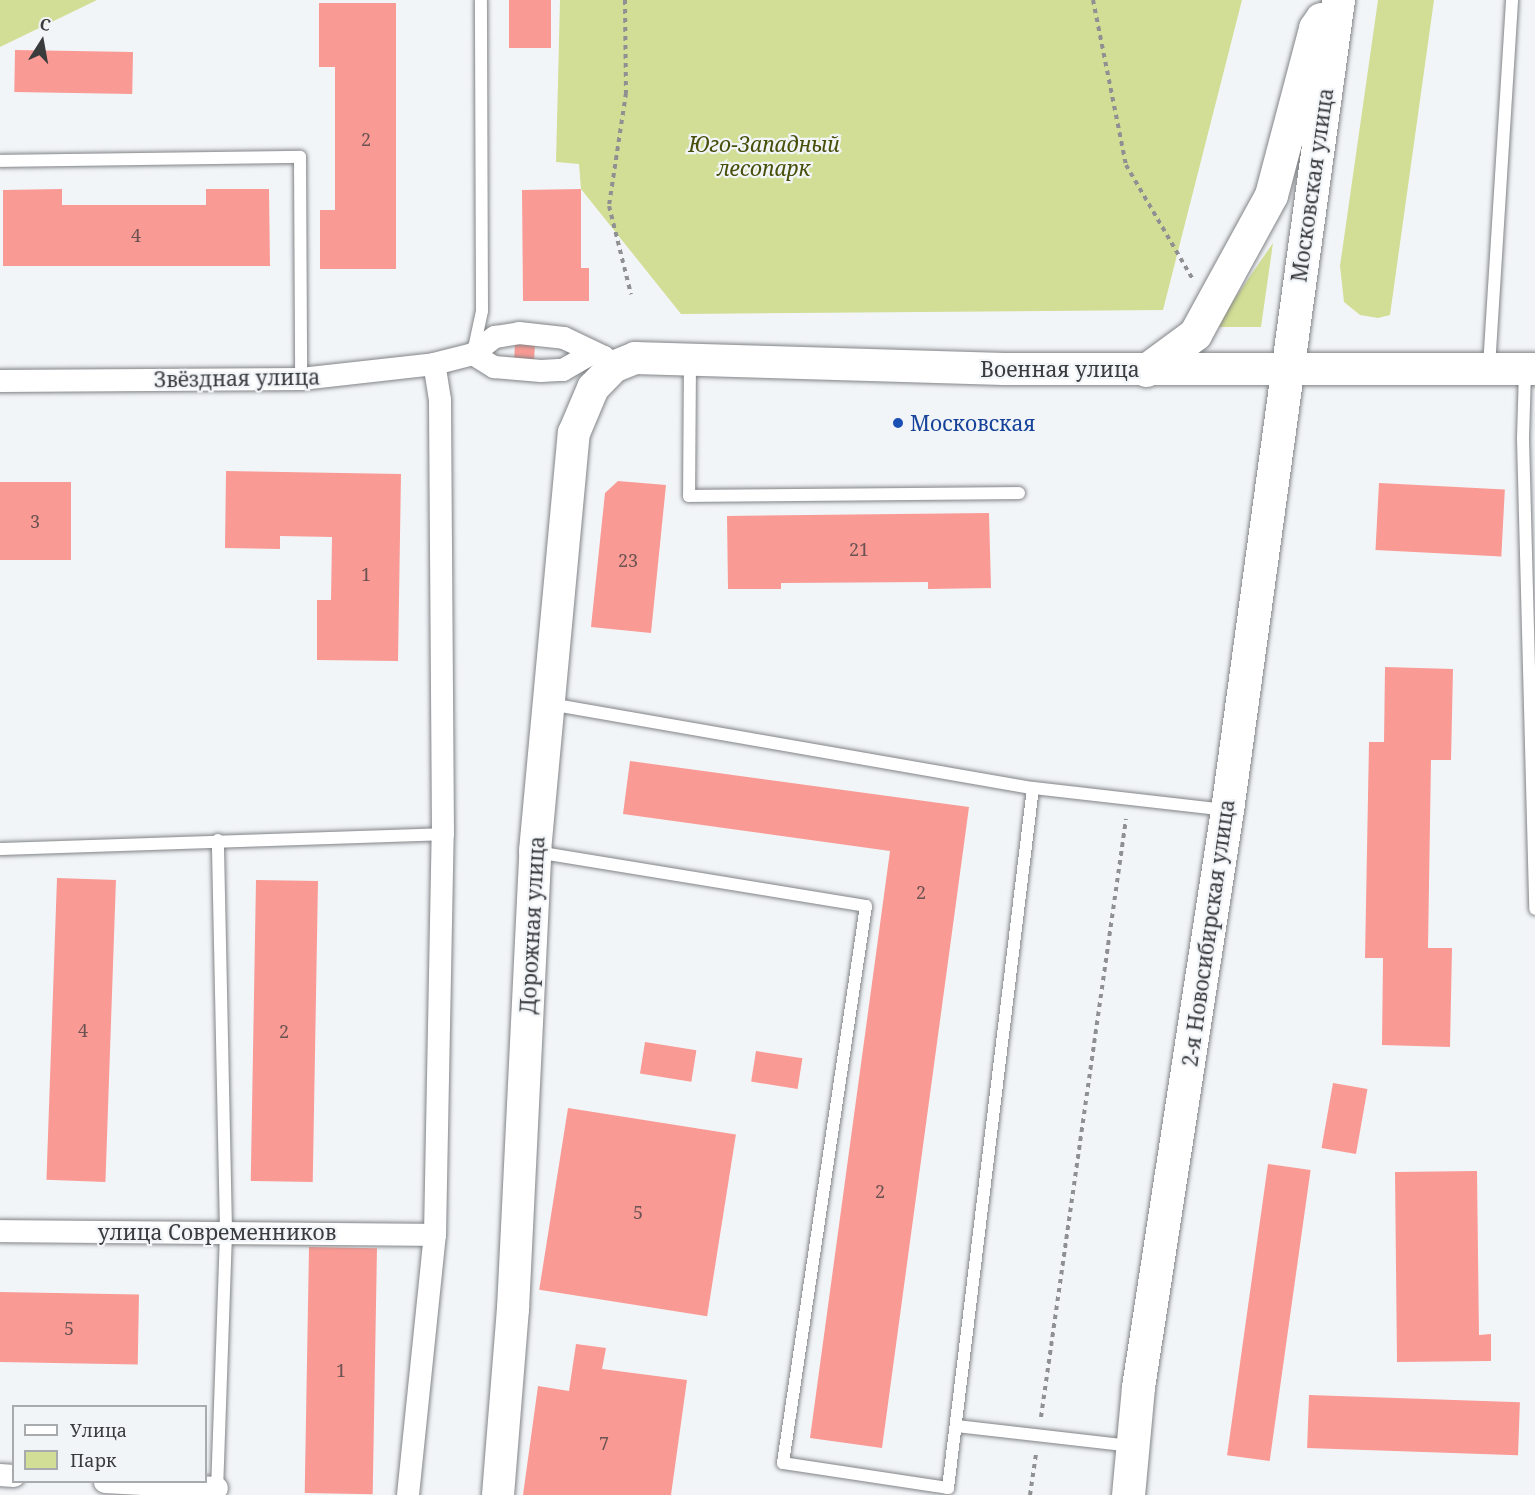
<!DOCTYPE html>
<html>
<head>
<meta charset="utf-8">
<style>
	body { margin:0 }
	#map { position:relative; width:1535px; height:1495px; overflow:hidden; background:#f2f5f8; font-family:"Noto Serif",serif }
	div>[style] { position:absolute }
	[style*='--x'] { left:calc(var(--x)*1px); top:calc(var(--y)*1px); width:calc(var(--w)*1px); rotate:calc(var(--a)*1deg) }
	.green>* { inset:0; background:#d2de95 }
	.building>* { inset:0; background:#fa9a94; transform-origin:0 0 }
	.path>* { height:4px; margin-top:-2px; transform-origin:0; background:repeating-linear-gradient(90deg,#8f9092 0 4.5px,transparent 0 9px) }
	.roads { filter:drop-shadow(0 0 2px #828487) drop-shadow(0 0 2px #828487) }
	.lane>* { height:12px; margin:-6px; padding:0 6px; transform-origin:6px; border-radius:6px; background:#fff }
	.street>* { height:22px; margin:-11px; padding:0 11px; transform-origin:11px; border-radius:11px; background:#fff }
	.secondary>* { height:32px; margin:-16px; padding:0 16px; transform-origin:16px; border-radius:16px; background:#fff }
	.primary>* { height:33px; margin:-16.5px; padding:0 16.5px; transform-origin:16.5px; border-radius:16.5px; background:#fff }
	.dots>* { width:16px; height:16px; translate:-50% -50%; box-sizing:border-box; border:3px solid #f2f5f8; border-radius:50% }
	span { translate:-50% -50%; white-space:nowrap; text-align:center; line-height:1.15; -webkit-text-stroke:4.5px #f2f5f8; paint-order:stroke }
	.number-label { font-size:18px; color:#6a5352 }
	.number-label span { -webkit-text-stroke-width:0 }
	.park-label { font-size:21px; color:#484f0a; font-style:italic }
	.street-label { font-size:21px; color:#3a3b3c }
	.transit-label { font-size:21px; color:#164399 }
	.left { translate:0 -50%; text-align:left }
	.legend { position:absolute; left:12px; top:1405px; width:195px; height:78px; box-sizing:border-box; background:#f2f5f8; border:2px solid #a8abad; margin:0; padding:8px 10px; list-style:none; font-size:18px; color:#3a3b3c }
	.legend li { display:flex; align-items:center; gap:12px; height:30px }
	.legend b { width:30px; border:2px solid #a8abad }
	.north { position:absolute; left:12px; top:12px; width:60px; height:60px; -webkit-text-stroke:4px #f2f5f8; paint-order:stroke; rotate:11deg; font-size:16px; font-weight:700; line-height:24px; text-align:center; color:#3a3b3c }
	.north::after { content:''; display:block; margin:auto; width:21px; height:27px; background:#3a3b3c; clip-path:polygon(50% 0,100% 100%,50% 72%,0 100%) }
</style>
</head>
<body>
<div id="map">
	<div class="green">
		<div style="clip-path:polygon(0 0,97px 0,0 47px)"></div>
		<div style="clip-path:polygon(560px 0,1242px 0,1163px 310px,681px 314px,581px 189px,579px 164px,556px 162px)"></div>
		<div style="clip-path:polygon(1378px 0,1434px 0,1390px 315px,1378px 318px,1360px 315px,1344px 302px,1340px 266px)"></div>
		<div style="clip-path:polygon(1273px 243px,1261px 327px,1215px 327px)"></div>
	</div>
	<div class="building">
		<div style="left:509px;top:0;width:42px;height:48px"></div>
		<div style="clip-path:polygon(319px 3px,396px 3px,396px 269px,320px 269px,320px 210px,335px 210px,335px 67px,319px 67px)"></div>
		<div style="left:15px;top:50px;width:118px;height:42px;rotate:1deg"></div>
		<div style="clip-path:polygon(62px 189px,62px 205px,206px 205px,206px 189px,269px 189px,270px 266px,3px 266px,3px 190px)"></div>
		<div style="clip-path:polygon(581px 189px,581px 268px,589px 268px,589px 301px,523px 301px,522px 190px)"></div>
		<div style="left:515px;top:343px;width:20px;height:20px;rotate:3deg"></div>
		<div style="clip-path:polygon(226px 471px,401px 474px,398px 661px,317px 660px,317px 600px,331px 600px,332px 537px,280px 536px,280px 549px,225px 548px)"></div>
		<div style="clip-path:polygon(618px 481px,666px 485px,651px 633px,591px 627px,605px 493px)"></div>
		<div style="left:0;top:482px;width:71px;height:78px"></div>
		<div style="left:1379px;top:483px;width:126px;height:67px;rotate:3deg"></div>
		<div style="clip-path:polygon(989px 513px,991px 588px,928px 589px,928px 582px,781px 583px,781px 589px,728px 589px,727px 516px)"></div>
		<div style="clip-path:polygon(1385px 667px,1453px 669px,1451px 760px,1431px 760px,1428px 948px,1452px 948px,1450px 1047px,1382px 1045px,1383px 958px,1365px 958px,1369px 742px,1384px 742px)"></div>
		<div style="clip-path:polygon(630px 761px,969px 807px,882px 1448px,810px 1438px,890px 851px,623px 814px)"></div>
		<div style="left:57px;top:878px;width:59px;height:302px;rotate:2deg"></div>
		<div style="left:256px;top:880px;width:62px;height:301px;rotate:1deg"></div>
		<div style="left:645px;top:1042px;width:52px;height:32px;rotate:9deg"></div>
		<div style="left:756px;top:1051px;width:47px;height:31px;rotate:9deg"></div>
		<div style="left:1333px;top:1083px;width:35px;height:66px;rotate:10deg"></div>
		<div style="left:568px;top:1108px;width:170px;height:184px;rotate:9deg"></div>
		<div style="left:1268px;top:1164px;width:43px;height:294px;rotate:8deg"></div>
		<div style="clip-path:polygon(1477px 1171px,1479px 1335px,1491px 1334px,1491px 1361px,1397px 1362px,1395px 1172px)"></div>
		<div style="left:309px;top:1247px;width:68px;height:246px;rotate:1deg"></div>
		<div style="left:0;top:1292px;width:139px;height:70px;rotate:1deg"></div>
		<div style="clip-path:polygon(576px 1344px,606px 1348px,602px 1369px,687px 1380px,671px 1495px,523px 1495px,538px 1386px,569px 1391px)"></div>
		<div style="left:1309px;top:1395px;width:211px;height:53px;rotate:2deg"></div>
	</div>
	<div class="path">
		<div style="--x:625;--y:0;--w:93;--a:89.4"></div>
		<div style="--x:626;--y:93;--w:114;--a:98.6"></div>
		<div style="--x:609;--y:206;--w:91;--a:76"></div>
		<div style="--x:1093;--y:0;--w:168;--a:78.7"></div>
		<div style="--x:1126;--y:165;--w:131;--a:59.7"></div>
		<div style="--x:1041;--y:1417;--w:604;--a:-81.91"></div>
		<div style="--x:1030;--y:1495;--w:41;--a:-81.7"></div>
	</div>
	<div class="roads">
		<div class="lane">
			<div style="--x:0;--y:161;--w:300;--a:-0.8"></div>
			<div style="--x:300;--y:157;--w:222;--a:89.7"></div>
			<div style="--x:473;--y:353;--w:43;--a:-77.9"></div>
			<div style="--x:482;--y:311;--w:311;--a:-90.2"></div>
			<div style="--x:690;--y:360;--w:136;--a:90.4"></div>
			<div style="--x:689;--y:496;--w:330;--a:-0.5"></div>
			<div style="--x:1489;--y:367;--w:368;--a:-86.4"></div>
			<div style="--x:1525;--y:371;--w:68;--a:91.7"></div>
			<div style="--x:1523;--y:439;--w:470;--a:88.5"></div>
			<div style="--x:550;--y:704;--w:490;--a:9.9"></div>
			<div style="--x:1033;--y:788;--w:194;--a:6.5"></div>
			<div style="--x:0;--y:849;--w:443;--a:-1.9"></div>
			<div style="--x:536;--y:852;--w:334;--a:9.3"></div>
			<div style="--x:866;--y:906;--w:563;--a:98.48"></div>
			<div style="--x:783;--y:1463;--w:167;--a:8.6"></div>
			<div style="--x:948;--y:1488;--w:705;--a:-83.08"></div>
			<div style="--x:956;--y:1426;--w:176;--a:6.5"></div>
			<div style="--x:217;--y:1491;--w:261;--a:-88"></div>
			<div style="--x:226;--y:1230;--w:390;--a:-91.2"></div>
		</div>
		<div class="street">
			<div style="--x:473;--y:354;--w:25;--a:32"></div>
			<div style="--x:494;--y:367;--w:47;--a:4.9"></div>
			<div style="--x:541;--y:371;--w:22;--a:-3"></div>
			<div style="--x:563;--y:370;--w:34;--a:-30"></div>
			<div style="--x:0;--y:381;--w:301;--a:-0.4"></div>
			<div style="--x:301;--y:379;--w:134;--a:-6.4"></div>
			<div style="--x:434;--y:364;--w:40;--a:-14.4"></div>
			<div style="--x:473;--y:354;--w:28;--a:-38"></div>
			<div style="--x:495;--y:337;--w:24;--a:-9"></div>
			<div style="--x:519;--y:333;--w:45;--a:6.3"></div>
			<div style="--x:564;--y:338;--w:44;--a:25.4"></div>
			<div style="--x:604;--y:357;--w:13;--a:48"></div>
			<div style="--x:0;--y:1231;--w:435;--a:0.5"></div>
			<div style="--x:0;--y:1475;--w:14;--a:4"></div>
			<div style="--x:105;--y:1482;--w:112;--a:3.1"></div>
			<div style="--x:408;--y:1495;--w:261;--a:-84.1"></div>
			<div style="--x:435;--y:1235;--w:401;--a:-88.9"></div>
			<div style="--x:443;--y:834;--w:434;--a:-90.4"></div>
			<div style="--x:440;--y:400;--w:36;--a:-99"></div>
		</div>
		<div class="secondary">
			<div style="--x:498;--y:1495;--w:187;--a:-85.4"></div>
			<div style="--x:513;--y:1309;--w:459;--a:-87.2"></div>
			<div style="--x:535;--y:851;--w:420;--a:-84.7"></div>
			<div style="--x:574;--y:433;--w:49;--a:-67.1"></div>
			<div style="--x:593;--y:388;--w:29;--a:-46"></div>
			<div style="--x:613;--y:367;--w:24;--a:-22"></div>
			<div style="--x:635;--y:358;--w:369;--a:1.7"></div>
			<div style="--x:1004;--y:369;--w:531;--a:0"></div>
		</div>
		<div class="primary">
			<div style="--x:1146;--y:370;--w:61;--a:-36.3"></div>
			<div style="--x:1195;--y:334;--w:158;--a:-61.3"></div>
			<div style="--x:1271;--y:195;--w:173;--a:-75.2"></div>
			<div style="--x:1315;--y:28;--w:11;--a:-56"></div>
			<div style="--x:1128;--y:1495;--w:108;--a:-84.7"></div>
			<div style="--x:1138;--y:1387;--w:584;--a:-81.23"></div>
			<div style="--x:1227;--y:810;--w:818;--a:-82.2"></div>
		</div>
	</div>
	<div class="dots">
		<div style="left:898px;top:423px;background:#1a4fb4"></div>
	</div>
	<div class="number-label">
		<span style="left:366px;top:139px">2</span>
		<span style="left:136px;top:235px">4</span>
		<span style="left:35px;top:521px">3</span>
		<span style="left:859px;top:549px">21</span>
		<span style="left:628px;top:560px">23</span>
		<span style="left:366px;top:574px">1</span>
		<span style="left:921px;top:892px">2</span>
		<span style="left:83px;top:1030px">4</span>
		<span style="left:284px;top:1031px">2</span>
		<span style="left:880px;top:1191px">2</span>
		<span style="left:638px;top:1212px">5</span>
		<span style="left:69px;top:1328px">5</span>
		<span style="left:341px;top:1370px">1</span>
		<span style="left:604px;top:1443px">7</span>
	</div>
	<div class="park-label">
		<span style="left:764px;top:156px">Юго-Западный<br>лесопарк</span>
	</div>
	<div class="street-label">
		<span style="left:1312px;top:185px;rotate:-82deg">Московская улица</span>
		<span style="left:1060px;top:369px">Военная улица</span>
		<span style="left:237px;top:378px;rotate:-1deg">Звёздная улица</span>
		<span style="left:532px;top:925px;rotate:-87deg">Дорожная улица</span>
		<span style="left:1208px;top:933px;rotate:-82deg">2-я Новосибирская улица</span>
		<span style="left:217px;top:1232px">улица Современников</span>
	</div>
	<div class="transit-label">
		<span class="left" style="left:910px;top:423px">Московская</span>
	</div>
	<ul class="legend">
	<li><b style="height:8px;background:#fff"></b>Улица</li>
	<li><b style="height:16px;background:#d2de95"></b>Парк</li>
	</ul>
	<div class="north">С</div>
</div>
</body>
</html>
